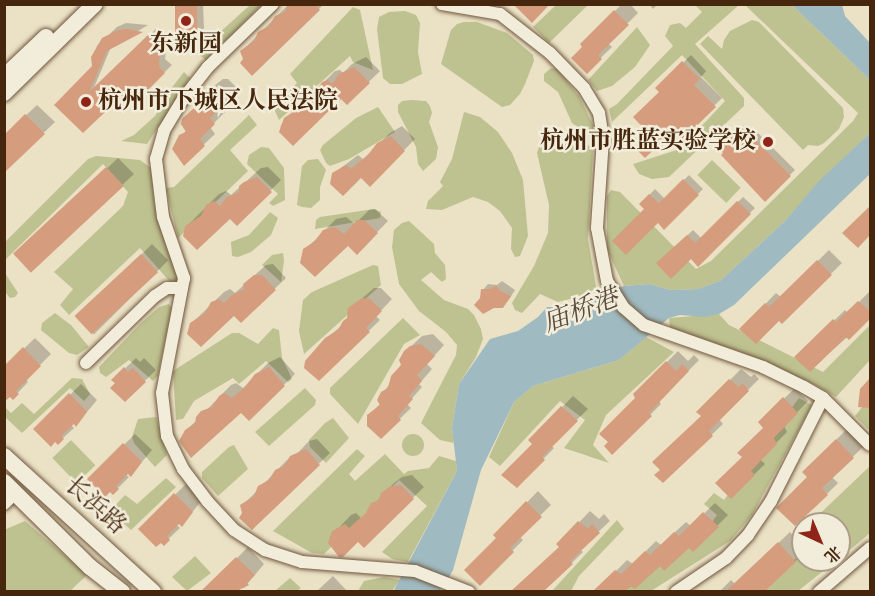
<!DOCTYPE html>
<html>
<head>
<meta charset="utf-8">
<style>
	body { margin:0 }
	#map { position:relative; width:875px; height:596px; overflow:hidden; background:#ebe2c6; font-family:"IM FELL English","Noto Serif SC",serif }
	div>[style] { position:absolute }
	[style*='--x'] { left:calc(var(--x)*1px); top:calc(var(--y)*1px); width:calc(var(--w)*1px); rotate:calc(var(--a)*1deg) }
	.green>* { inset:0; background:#bec190; transform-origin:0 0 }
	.round { border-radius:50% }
	.water>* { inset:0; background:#9fbac1 }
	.shadow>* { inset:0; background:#0003; transform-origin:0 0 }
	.building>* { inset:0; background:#d59d7d; transform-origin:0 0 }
	.roads { filter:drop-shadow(0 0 2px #6f563c) drop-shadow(0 0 2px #6f563c) }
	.street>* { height:12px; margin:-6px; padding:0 6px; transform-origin:6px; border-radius:6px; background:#f2ecda }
	.secondary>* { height:16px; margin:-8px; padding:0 8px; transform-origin:8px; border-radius:8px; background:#f2ecda }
	.dots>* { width:16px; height:16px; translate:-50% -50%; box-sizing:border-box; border:3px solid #f2ecda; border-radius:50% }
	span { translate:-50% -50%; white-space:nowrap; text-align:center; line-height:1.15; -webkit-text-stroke:5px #f2ecda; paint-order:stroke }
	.poi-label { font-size:24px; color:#46270e; font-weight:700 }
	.left { translate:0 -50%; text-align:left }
	.right { translate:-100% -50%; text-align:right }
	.street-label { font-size:24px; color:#46270e }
	.water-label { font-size:26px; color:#5c4c3b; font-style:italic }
	.frame { position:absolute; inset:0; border:6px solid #46270e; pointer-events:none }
	.north { position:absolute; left:791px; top:512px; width:60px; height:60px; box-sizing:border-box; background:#f2ecda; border:2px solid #ad9d88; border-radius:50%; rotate:136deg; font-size:16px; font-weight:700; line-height:24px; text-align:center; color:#46270e }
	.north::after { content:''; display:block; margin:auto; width:21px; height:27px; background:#8f2418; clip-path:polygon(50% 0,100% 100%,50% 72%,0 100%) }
</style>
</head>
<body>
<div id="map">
	<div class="green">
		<div style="clip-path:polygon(250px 5px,261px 5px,206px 60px,197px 53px)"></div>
		<div style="clip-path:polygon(556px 5px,588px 5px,549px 43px,533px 27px)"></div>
		<div style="clip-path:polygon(695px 5px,739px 5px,695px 44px,744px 98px,744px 106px,669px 177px,652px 179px,639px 174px,633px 164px,680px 149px,725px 101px,682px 55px,612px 122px,609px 109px,617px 104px,673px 46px,665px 36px,670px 25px,680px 23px,686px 28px,702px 12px)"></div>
		<div style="clip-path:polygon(745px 5px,792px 5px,870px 80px,870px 133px,820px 181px,785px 221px,720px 281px,698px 289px,671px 290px,649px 284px,624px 286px,607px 249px,607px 196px,611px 190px,620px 192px,696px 269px,711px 261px,853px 121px,858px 113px)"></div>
		<div style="clip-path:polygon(353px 7px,360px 10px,373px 70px,353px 62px,350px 56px,279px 120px,275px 111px,277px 104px,297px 83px,290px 74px)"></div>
		<div style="clip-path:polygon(405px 11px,416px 15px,420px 23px,418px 52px,422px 74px,402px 84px,390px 84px,383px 78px,377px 29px,379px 17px,389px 12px)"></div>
		<div style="clip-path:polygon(752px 20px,759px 22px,843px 108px,844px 117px,839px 129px,824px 143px,818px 146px,808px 145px,803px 150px,700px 44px,708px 36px,722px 49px,724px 40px,730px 31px)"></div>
		<div style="clip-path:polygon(464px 22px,477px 22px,507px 33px,533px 55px,534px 61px,525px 84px,520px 94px,510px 105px,502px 107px,441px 64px,451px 30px,457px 24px)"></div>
		<div style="clip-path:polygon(637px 27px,650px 45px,635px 67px,612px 86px,597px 91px,588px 80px)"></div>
		<div style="clip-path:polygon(551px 68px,557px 69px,579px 96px,593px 125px,593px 132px,584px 131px,572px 123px,558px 92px,544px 81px,544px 74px)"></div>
		<div style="clip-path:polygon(184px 72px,190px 78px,147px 144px,121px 141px,134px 135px,156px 115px,159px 104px)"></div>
		<div style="clip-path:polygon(412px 100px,426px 101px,430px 106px,432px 113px,429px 122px,438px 147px,436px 159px,423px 171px,418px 164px,416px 147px,398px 112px,398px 105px,402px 101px)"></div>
		<div style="clip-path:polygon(378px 107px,395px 132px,349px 159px,330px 166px,326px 163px,320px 150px,323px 145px,356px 118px)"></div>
		<div style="clip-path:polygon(464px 112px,480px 117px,498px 132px,512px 153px,523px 180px,528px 236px,520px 256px,515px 257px,511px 249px,512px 228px,500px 211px,488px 202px,473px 197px,442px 210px,426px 209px,428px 201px,443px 186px,440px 182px,452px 159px)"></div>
		<div style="clip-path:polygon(249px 115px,257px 125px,230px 150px,248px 171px,178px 238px,166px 188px,174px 187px)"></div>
		<div style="clip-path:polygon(560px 137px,590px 146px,593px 151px,588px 239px,597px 292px,558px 302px,540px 294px,522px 313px,515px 310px,512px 303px,534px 266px,548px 233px,549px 205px,537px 153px,539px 147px)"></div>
		<div style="clip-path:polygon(261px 147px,269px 148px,284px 168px,285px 200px,273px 206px,269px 203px,278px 194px,247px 164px,249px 155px)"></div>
		<div style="clip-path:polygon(96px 156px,140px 160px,151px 168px,155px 208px,179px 279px,172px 284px,140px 248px,69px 315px,60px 305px,73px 289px,54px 272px,123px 206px,128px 192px,103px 164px,5px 260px,5px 242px,88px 159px)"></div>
		<div style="clip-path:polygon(318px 159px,326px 170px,320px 187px,320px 200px,311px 208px,302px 207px,297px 205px,302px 166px,308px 160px)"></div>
		<div style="left:712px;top:160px;width:40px;height:21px;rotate:44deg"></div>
		<div style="clip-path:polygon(374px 209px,381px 212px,380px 218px,315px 229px,316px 220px,320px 217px)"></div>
		<div style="clip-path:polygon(270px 212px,278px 218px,271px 235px,251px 252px,238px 257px,232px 256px,231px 242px,249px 235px)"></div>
		<div style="clip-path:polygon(409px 221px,434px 244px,435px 253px,445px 265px,446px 279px,442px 282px,431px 272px,421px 280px,444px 300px,468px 309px,474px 315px,481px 329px,483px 339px,476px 357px,459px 384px,452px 428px,454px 443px,440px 440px,421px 423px,456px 355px,457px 345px,446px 332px,419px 311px,399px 284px,392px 247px,394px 230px,402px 223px)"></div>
		<div style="clip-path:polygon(283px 253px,284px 261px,281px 282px,262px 265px,272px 255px)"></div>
		<div style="clip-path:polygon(373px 265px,378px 266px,381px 285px,304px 354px,299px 331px,303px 300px,312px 292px)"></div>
		<div style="clip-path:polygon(5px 273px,18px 293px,15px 297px,10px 298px,5px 292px)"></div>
		<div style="clip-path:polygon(169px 304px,172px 308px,158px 375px,153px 381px,129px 360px,106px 377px,100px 373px,99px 367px,141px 323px,159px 307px)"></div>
		<div style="clip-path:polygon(55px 313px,71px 325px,89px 347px,77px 355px,69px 353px,41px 330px,42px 323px)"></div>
		<div style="clip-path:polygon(719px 314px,729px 325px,823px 372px,870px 325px,870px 360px,836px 397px,813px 384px,670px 327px,669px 318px)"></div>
		<div style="clip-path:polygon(403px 318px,420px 335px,404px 344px,358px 424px,330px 394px,330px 388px)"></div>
		<div style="clip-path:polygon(273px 328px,279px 330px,282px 358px,292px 379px,288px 382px,266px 361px,239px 384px,233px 378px,194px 401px,183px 419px,176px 420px,173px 371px,232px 333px,239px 333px,258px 344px)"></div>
		<div style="clip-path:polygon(646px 337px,674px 352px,606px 415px,593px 445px,609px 463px,564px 448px,585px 420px,560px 401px,500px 466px,489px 457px,514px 402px,533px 386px,619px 360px)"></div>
		<div style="clip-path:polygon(72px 378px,82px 379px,90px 394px,84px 401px,70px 388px,22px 433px,5px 417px,5px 407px,11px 413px,22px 403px,34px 414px)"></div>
		<div style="clip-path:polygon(305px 388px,316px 400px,315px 405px,269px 446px,255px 432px)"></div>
		<div style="clip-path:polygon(870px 397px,870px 431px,855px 416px)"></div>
		<div style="clip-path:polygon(799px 398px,812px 405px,752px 515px,730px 541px,651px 591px,614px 592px,708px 528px,717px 515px,704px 504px,714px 493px,724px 500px)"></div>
		<div style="clip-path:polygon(156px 417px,167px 455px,155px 467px,134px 443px,132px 437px,138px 419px)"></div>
		<div style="clip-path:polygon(333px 418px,349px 438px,326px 463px,310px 447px,309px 440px,325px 423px)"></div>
		<div class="round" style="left:402px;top:434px;width:22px;height:22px"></div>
		<div style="left:71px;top:440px;width:35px;height:26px;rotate:46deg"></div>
		<div style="clip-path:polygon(234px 445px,248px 469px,218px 496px,202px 478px,202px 472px,229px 447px)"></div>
		<div style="clip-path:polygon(357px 449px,365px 456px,349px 474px,355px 481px,385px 454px,404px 474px,408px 471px,429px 468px,439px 456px,456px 461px,457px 471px,408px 562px,392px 559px,382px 552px,427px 506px,399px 480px,324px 554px,312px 553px,273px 531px)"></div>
		<div style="clip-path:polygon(870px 466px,870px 533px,839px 559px,839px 524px,809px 524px)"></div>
		<div style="clip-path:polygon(166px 478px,176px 487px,131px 530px,110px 511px,125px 495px,137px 504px)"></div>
		<div style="clip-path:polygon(617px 520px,624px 529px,579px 576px,571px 591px,552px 591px)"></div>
		<div style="clip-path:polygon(25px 521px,87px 575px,70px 591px,5px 591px,4px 530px)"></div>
		<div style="clip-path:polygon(803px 530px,803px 560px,837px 560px,798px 591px,757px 592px,802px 553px,799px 534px)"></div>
		<div style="clip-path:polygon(195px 556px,211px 573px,187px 591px,172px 577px)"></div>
		<div style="clip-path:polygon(384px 577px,400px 580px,392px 591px,358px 591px,364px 581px)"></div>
		<div style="clip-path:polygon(290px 578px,301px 588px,297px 591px,275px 591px)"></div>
	</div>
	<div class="water">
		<div style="clip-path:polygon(792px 5px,842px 5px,845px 16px,870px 43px,870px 80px)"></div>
		<div style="clip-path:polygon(870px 133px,870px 174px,734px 305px,719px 314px,705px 317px,680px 315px,669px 318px,619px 360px,533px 386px,514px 402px,481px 470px,453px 570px,444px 586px,439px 591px,393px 592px,457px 471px,452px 428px,459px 384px,490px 339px,518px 331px,538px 317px,547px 307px,566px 307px,624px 286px,649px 284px,671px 290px,698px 289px,720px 281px,785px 221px,819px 181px)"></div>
	</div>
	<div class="shadow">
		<div style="clip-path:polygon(159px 4px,203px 4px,204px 28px,197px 35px,177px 5px)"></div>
		<div style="clip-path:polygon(289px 4px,324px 4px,252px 74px,242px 51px)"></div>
		<div style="clip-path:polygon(622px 4px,630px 4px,638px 13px,608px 43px,612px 47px,587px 71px,582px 44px)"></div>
		<div style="clip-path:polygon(649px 4px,658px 4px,653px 9px)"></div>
		<div style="clip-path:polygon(126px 23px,148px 25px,111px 47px,93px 90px,156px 29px,167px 44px,165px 59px,172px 65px,135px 101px,130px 95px,56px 105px,93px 67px,93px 57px,97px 46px,117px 27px)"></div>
		<div style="clip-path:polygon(691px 55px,706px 71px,701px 77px,722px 98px,681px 139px,672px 129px,651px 134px,661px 92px,657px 88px)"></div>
		<div style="clip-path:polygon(366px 57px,380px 71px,347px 103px,341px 97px,280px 132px,281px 125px,335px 71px,340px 70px,343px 73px,352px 64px)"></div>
		<div style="clip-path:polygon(223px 79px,228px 79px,238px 89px,220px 107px,225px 112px,210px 127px,215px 134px,184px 163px,180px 136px,187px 130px,199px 98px)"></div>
		<div style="clip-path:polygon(37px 105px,55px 122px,4px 171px,4px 136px)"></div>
		<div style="clip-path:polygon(744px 125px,749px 130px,752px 127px,795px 170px,765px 199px,721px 148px)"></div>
		<div style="clip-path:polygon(402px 126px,415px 139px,370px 185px,361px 176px,333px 174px,358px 155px,363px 159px,390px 133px)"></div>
		<div style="clip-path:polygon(118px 158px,134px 174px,31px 270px,27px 244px)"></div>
		<div style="clip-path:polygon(268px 167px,281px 180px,237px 224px,230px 217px,186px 227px,219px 194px,226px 191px,231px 195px,261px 168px)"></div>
		<div style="clip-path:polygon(689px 175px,703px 189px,664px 227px,641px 204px,655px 189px,665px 199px)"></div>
		<div style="clip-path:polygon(743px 197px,755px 208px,698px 264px,691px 257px,658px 263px,693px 230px,701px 238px)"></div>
		<div style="clip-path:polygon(375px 209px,388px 221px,357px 253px,348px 244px,305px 250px,336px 219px,346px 217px,355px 224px,369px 210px)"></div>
		<div style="left:152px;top:244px;width:23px;height:105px;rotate:45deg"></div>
		<div style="clip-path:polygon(829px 250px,842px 263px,782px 322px,779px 319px,741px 329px,776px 293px,781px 297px)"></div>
		<div style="clip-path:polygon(273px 264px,286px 278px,241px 321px,234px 314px,191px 324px,224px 292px,230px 289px,235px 293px,266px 265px)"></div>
		<div style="clip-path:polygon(502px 281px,515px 290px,508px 301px,493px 306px,481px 299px,483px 290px,488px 284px,497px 285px)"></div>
		<div style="clip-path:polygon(374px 288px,381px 288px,392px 299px,376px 316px,380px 320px,319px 379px,326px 339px,342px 325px,349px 316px,350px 309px)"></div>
		<div style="clip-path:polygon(870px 291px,870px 317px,810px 370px,796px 357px,845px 310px,848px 313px)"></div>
		<div style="clip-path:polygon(433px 334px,444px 345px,427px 364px,432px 369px,419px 384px,422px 387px,407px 404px,411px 408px,381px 437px,373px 411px,381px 403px,383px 393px,403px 365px,405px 352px,422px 336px)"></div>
		<div style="clip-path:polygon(35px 338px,51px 354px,26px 379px,28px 382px,13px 398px,4px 368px)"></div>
		<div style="clip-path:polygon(678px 351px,688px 361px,694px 355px,699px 360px,659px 401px,661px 404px,612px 453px,637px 398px,635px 394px)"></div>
		<div style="clip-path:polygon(280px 357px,295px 374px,249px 419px,241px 411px,186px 431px,231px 385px,236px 383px,243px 388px,268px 363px)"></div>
		<div style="clip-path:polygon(136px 358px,140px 362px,144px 358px,156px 370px,125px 400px,113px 380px)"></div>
		<div style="clip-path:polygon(741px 369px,751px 377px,754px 374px,759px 379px,719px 419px,723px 424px,663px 481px,703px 416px,698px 412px)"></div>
		<div style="clip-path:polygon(81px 384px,97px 400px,76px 425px,74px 422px,71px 425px,74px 428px,63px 438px,58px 443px,35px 429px)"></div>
		<div style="clip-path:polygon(795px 388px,808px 401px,784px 426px,787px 432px,760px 459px,765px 464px,731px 497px,744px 457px,765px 428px,760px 422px)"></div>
		<div style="clip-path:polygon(573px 396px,588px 409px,551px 445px,554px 448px,517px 486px,534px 444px,530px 440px)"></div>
		<div style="clip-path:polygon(847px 429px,864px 446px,832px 477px,838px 483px,827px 494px,804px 472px)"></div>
		<div style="clip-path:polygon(135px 434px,152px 450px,131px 475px,128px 472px,126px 475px,129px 477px,113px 493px,89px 479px)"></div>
		<div style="clip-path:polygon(317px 439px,330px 453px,252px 528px,242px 506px,287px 460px,294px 457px,309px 441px)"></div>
		<div style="clip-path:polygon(412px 475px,424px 487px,364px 546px,358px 540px,329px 543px,330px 537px,351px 515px,356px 513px,361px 518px,394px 483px,402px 477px)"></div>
		<div style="clip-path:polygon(186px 484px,202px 500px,182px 525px,179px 522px,177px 525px,180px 528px,164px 543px,140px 529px)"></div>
		<div style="clip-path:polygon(538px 491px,551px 505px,519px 536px,523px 540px,480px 584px,498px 538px,495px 535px)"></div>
		<div style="clip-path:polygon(715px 503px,728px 515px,693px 550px,689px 546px,623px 592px,595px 592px,627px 560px,633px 564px,656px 541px,661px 545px,686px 522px,691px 526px)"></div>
		<div style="clip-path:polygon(590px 511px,599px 519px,604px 514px,610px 521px,580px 549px,583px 552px,542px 592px,513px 592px,560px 547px,558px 544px)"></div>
		<div style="clip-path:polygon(790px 532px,803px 547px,803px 554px,763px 592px,719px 592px,731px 580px,735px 584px)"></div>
		<div style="clip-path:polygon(248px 547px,264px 564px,244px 588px,241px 586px,238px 588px,241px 592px,203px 592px)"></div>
		<div style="clip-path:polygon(333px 576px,348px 592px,316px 592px)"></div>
	</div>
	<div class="building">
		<div style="left:175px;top:4px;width:22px;height:32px"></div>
		<div style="clip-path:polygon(288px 4px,315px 4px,320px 10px,252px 76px,240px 63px,243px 59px,240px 51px,254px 41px,258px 32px,269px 26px,275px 16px,285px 12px)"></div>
		<div style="clip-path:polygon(513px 4px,550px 4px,532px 23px)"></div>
		<div style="clip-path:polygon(614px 10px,629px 25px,598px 55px,602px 59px,587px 74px,571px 58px,582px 47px,580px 44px)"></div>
		<div style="clip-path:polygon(128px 29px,143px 32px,107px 51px,89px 92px,148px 35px,155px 42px,160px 52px,159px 67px,165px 73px,135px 103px,129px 97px,119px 99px,83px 133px,54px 105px,92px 66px,91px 57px,102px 38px,118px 30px)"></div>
		<div style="clip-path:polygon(682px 61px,700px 79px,694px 85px,716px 107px,681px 141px,672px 132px,645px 158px,635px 148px,649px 134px,633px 117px,659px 92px,655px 88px)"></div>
		<div style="clip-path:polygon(354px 67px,370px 83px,347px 105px,341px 99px,293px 146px,279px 132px,284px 118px,296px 110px,302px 100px,314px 93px,322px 82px,328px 80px,332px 84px,339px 74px)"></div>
		<div style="clip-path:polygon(211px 89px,217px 89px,228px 101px,210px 118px,215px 124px,200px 139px,205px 146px,184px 166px,172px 149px,179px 135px,186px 132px,181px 124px,182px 119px,194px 108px,198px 97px)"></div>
		<div style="clip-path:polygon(25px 114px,45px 134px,4px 173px,4px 135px)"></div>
		<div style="clip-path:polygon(737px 129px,743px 134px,746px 131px,791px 176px,765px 202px,721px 155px,723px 153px,719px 148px)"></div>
		<div style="clip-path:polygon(391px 136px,405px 151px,370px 187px,361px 178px,343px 196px,330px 184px,332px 173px,346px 165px,351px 169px,368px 155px,377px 143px)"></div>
		<div style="left:106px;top:167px;width:26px;height:127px;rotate:47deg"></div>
		<div style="clip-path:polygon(257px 177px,272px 192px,237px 226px,230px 219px,197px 250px,183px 236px,185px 226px,201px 216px,206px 205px,214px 201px,220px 206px,227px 197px,239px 192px,239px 186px,244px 182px)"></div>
		<div style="clip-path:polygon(683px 179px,699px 195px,664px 230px,658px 223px,626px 255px,612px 241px,644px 209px,639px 204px,649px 194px,659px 203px)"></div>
		<div style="clip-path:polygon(737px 201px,751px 214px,698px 267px,691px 259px,671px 279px,656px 263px,687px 235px,695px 243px)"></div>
		<div style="clip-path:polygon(870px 206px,870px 235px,858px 248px,842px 233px)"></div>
		<div style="clip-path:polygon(357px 220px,364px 220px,378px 233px,357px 255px,348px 246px,315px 277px,300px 263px,303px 249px,315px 241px,323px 230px,335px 227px,344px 234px)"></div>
		<div style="left:141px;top:254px;width:25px;height:91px;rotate:47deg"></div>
		<div style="clip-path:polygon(817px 260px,832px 275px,782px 324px,779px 321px,756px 344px,739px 329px,765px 303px,769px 307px)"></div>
		<div style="clip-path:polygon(254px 275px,262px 275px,276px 290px,241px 323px,234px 316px,201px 347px,187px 334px,190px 323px,205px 313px,211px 302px,219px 299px,224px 303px,232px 295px,244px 289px,243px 284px)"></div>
		<div style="clip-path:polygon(496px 285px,500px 291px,511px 296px,503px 308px,494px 308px,483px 314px,474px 305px,480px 298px,481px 289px,491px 289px)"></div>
		<div style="clip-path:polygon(362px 298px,370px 299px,382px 311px,366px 328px,370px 332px,319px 381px,304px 368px,305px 361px,325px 338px,338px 330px,343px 321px,347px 318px,348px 308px)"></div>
		<div style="clip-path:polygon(858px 301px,870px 311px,870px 319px,849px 340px,846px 337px,810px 372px,794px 357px,833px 319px,836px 322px)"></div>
		<div style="clip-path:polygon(421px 344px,435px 356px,417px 375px,422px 381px,409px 396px,413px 399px,398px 416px,401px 420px,381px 439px,367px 426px,367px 415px,380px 405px,377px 400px,381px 392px,388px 388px,391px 376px,401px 365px,399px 360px,404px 351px,410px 346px)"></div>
		<div style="clip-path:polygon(23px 347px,41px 366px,16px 391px,19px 394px,13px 400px,10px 397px,4px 402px,4px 366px)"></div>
		<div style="clip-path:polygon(666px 361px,676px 371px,682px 364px,689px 371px,649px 413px,652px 416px,612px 455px,604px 446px,608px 442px,599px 434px,635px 398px,633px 394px)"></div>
		<div style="clip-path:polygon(124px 367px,128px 372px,133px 368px,146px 382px,125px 402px,110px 388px,115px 383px,111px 380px)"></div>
		<div style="clip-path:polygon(269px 367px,285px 386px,249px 421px,241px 413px,191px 458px,179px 441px,185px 430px,195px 423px,196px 417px,201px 411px,212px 407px,219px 396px,224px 393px,232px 398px,245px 387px,255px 374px)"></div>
		<div style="clip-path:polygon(870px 378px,870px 408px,858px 407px,860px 389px)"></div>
		<div style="clip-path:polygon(729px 379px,739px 387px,743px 383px,749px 391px,709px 431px,713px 436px,663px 483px,654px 475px,660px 470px,652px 462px,701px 416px,696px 412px)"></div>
		<div style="clip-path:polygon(69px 393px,87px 412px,76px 427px,74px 424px,61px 436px,64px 439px,58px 445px,55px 442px,51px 447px,33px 429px)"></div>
		<div style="clip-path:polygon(783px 397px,798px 413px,774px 438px,777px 444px,751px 471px,755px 475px,731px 499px,715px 483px,742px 457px,737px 453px,763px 428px,758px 422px)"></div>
		<div style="clip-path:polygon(561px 406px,578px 421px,542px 457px,545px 460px,517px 488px,501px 475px,532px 444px,528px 440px)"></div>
		<div style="clip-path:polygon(836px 439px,854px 458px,822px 488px,828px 495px,795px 526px,776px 508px,807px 477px,802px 472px)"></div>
		<div style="clip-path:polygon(123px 443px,142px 462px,131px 477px,128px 474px,116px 486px,119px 489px,113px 495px,110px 492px,105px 497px,87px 479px)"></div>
		<div style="clip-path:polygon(306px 449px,320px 465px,252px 530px,239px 518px,242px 513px,240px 505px,254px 496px,258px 486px,269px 480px,275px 470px,284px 466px,290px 456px)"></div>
		<div style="clip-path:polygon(401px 485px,414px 499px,364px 548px,358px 542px,343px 557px,339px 557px,328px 543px,332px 531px,345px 524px,349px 528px,366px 513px,371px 503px,378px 501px,381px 493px,389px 487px)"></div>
		<div style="clip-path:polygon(174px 493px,193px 512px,182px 527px,179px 524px,167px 536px,170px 540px,164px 546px,161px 543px,156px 547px,138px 529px)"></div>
		<div style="clip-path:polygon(526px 501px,542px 517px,510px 548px,514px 552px,480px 586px,464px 570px,496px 538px,493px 535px)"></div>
		<div style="clip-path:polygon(703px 512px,719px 527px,693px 552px,689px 548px,664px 571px,660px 566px,635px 589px,631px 586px,625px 591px,593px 591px,615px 570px,621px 574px,645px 551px,650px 555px,674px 532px,679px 536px)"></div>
		<div style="clip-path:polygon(578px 521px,588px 529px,592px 524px,600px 533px,570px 561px,573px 564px,544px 591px,511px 591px,559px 547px,556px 544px)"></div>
		<div style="clip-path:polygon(778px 542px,796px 562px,765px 591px,726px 591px)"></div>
		<div style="clip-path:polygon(236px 557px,255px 575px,247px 583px,249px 585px,237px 591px,201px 591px)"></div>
	</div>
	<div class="roads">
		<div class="street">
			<div style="--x:273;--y:4;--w:91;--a:135.9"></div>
			<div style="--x:208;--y:67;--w:41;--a:128"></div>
			<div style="--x:183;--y:99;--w:37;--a:121"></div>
			<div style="--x:164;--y:131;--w:29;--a:106"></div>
			<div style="--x:156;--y:159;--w:58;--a:83.1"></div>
			<div style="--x:163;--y:217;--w:65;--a:71"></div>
			<div style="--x:184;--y:278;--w:117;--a:100.8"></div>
			<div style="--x:162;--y:393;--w:43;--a:83.4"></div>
			<div style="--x:167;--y:436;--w:37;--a:64"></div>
			<div style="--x:183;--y:469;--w:41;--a:52.9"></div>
			<div style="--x:208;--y:502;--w:38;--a:47"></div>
			<div style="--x:234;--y:530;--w:37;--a:33"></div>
			<div style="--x:265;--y:550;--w:39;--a:18"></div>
			<div style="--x:302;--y:562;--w:113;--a:4.6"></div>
			<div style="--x:415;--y:571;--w:58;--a:21.3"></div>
			<div style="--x:442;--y:4;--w:59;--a:9.8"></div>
			<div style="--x:500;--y:14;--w:63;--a:38"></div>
			<div style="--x:550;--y:53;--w:49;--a:45.8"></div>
			<div style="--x:584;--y:88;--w:29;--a:59"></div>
			<div style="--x:599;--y:113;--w:26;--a:81"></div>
			<div style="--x:603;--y:139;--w:89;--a:93.9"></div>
			<div style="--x:597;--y:228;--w:54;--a:79.3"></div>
			<div style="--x:607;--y:281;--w:31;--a:58"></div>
			<div style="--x:623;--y:307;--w:28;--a:41"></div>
			<div style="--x:644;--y:325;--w:126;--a:19.4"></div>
			<div style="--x:763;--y:367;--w:46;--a:26"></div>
			<div style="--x:804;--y:387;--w:22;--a:30"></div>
			<div style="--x:823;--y:398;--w:66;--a:45"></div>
			<div style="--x:86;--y:363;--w:96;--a:-44.2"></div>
			<div style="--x:155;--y:296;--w:14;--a:-34"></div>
			<div style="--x:167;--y:288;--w:15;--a:0"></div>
			<div style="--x:4;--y:504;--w:16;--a:-45"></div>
			<div style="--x:676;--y:592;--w:60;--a:-34.2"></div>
			<div style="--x:726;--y:558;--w:32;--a:-46"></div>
			<div style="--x:748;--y:535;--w:41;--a:-55.9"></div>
			<div style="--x:771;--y:501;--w:115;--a:-63.2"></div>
			<div style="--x:819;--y:592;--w:67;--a:-40.8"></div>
		</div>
		<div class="secondary">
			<div style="--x:4;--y:77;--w:58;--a:-43.6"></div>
			<div style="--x:4;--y:93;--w:127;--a:-44.4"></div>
			<div style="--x:4;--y:456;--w:202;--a:42.4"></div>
			<div style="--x:4;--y:482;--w:121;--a:44.7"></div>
			<div style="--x:90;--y:567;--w:41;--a:38"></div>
		</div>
	</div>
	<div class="dots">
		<div style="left:186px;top:21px;background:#8f2418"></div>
		<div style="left:86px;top:102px;background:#8f2418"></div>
		<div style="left:768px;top:142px;background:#8f2418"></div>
	</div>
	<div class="poi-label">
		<span style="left:186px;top:45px">东新园</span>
		<span class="left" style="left:98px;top:102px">杭州市下城区人民法院</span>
		<span class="right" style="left:756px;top:142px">杭州市胜蓝实验学校</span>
	</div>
	<div class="street-label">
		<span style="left:95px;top:506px;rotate:42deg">长浜路</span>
	</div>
	<div class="water-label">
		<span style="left:581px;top:311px;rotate:-21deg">庙桥港</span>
	</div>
	<div class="frame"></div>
	<div class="north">北</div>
</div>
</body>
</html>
